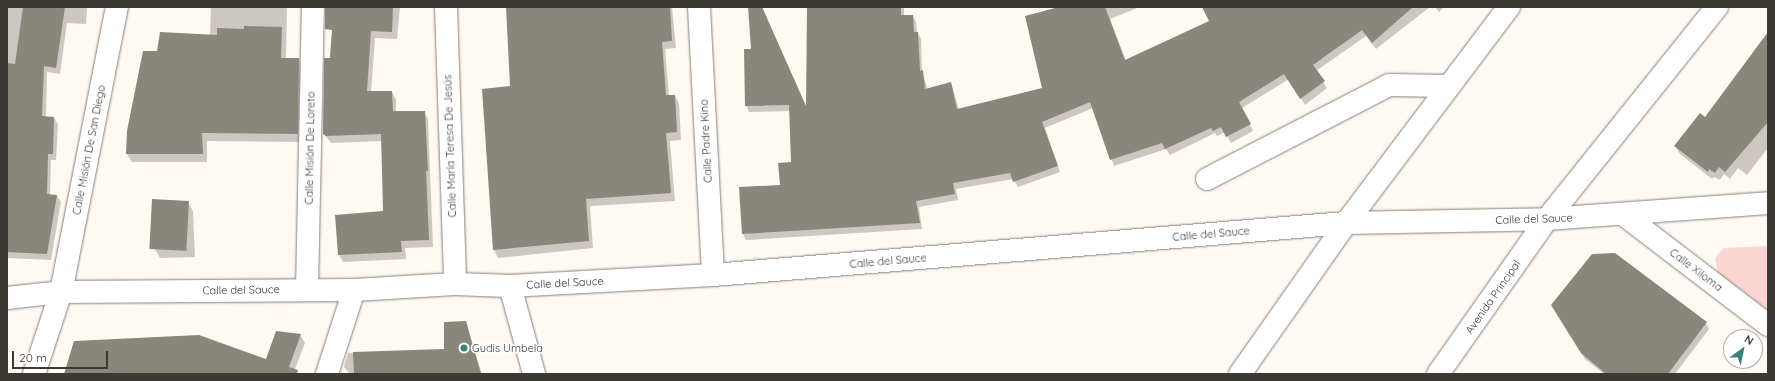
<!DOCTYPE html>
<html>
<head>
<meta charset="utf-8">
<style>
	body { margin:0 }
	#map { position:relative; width:1775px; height:381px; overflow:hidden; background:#fff9f3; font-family:Quicksand,sans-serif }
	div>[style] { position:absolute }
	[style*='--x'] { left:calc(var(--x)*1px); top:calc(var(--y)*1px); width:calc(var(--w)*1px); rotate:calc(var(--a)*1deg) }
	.green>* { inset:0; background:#fbd5d0 }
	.shadow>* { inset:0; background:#0003 }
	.building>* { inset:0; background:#89867b; transform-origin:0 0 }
	.roads { filter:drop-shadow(0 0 1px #877f76) drop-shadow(0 0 1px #877f76) }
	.street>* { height:22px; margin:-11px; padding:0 11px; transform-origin:11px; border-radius:11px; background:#fff }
	.secondary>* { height:22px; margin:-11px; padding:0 11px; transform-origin:11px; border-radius:11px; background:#fff }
	.dots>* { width:11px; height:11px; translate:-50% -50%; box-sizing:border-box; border:2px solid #fff; border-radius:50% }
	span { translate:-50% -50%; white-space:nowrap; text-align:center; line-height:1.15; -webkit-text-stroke:3.5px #fff; paint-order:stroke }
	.street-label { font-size:11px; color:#3c3935 }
	.poi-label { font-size:11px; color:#3c3935 }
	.left { translate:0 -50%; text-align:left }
	.frame { position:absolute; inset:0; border:8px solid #3c3935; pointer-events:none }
	.north { position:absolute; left:1723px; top:329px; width:40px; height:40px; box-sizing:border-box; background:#fff; border:1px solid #b1b0ae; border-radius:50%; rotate:33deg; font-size:11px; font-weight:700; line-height:16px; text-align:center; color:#3c3935 }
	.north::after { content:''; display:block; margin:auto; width:14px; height:18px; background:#38807c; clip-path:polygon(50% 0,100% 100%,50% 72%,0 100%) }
	.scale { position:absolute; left:12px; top:351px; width:96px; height:18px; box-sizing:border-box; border:2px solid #3c3935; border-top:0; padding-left:5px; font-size:12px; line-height:14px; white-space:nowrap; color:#3c3935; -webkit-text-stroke:3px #fff; paint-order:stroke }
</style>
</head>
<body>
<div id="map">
	<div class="green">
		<div style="clip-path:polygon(1768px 246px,1768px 310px,1718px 273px,1715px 258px,1724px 248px)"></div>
	</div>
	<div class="shadow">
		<div style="clip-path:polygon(7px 7px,87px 7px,86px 24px,67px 23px,60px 74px,47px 72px,46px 117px,54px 118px,58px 124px,56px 160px,51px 160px,50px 196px,57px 196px,61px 202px,51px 260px,7px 258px)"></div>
		<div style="clip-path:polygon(211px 7px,287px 7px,286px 59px,299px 59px,304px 68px,302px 142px,207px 141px,207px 162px,132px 162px,127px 154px,158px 52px,210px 35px)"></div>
		<div style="clip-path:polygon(334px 7px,400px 7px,397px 39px,375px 38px,371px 92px,392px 92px,396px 99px,396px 112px,424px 112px,428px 119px,433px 247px,405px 248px,406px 259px,343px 262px,339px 255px,336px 216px,384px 212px,382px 141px,331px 143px,324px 134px)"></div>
		<div style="clip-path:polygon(507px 7px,672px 7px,676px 48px,665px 49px,669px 96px,675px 96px,679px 103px,681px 140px,670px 141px,675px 201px,590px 206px,593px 248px,498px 258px,494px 250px,483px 89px,511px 87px)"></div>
		<div style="clip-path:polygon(749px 7px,762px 7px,807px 109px,808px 7px,904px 7px,904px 16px,913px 16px,916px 22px,917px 32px,921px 39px,922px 71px,928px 90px,951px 83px,959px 109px,1043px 89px,1063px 7px,1140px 7px,1110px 19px,1126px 61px,1212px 21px,1203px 7px,1430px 7px,1376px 49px,1366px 36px,1316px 71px,1327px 88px,1305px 105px,1289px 79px,1242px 108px,1253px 131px,1231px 143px,1225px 132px,1217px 136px,1215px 133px,1170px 155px,1166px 149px,1114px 166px,1093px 108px,1045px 128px,1060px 172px,1018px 187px,1013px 179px,956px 189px,958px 200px,919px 207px,922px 229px,746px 240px,743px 234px,781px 186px,792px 163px,790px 111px,749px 112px,746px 105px,752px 50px)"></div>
		<div style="clip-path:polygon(1435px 7px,1444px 7px,1439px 12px)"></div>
		<div style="clip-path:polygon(1768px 35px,1768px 148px,1747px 175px,1738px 168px,1730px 179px,1724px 174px,1720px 180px,1714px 177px,1712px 179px,1680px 154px,1675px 146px,1706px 118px)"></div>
		<div style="clip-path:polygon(188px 202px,193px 211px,195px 257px,160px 258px,155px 249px)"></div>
		<div style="clip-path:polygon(1555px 311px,1706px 323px,1709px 329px,1675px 374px,1604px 374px,1585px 359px)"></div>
		<div style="clip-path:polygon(465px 322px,482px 374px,350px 374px,344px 367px,348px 353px,445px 350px)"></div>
		<div style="clip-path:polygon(300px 335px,305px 343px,293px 374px,65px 374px,267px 360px)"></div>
	</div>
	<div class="building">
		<div style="clip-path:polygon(23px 7px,65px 7px,56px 68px,44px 66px,42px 116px,54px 117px,53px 154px,48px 154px,47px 194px,57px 195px,47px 254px,7px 252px,7px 63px,15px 64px)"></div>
		<div style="clip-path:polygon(325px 7px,393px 7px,392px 32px,371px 31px,367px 91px,392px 91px,393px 111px,425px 111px,428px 171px,426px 171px,429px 240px,401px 241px,402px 252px,338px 255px,335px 215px,383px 211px,381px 134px,326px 136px,323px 134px,324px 58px,330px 58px,332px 30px,325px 29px)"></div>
		<div style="clip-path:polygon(506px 7px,670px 7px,672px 41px,662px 42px,666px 95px,675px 95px,677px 132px,666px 133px,671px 193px,586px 199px,589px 241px,493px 250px,482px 89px,510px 86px)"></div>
		<div style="clip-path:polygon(748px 7px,762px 7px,806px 106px,807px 7px,901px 7px,901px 15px,913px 15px,914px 32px,918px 32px,920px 71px,923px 70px,925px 89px,951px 82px,957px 109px,1042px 88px,1025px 16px,1059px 7px,1105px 7px,1125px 60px,1209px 21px,1202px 7px,1413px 7px,1372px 43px,1362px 30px,1313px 65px,1325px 81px,1300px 99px,1284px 74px,1239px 102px,1251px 124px,1226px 137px,1221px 127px,1213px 131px,1211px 128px,1165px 149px,1162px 143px,1110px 160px,1090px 102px,1042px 122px,1058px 166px,1013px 182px,1010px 173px,953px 183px,955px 194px,916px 201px,920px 223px,742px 234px,739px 187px,780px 185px,778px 163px,791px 162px,789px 105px,745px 106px,744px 49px,751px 49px)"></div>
		<div style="clip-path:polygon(244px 26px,282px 27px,281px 58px,299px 58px,298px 134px,202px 133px,203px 154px,126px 154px,127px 131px,143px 51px,157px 51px,160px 32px,217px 35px,217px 28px,244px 29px)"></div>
		<div style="clip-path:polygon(1768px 32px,1768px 122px,1725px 172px,1719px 167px,1715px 173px,1709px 169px,1708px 172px,1674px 146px,1700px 113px,1705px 117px)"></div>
		<div style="left:152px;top:199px;width:37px;height:50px;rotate:3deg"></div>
		<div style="clip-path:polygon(1615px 253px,1707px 322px,1668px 374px,1606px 374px,1581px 353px,1551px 305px,1592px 254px)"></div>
		<div style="clip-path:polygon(466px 321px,481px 374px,354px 374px,353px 352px,444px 349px,444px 322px)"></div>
		<div style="clip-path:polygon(276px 331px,301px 334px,289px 367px,298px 370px,297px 374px,64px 374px,74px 341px,199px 335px,266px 359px)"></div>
	</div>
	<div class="roads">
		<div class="street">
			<div style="--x:446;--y:7;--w:277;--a:88.1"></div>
			<div style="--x:699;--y:7;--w:268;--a:87"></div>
			<div style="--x:1207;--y:179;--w:205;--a:-27.3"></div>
			<div style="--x:1389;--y:85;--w:60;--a:1"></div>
			<div style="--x:1624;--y:215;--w:181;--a:37.4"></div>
			<div style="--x:510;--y:286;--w:91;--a:74.7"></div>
			<div style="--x:307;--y:289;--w:282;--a:-88.8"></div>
			<div style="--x:34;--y:374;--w:86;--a:-71.8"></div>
			<div style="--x:61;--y:292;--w:290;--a:-78.9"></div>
			<div style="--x:327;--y:374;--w:88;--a:-72.2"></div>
		</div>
		<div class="secondary">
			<div style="--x:7;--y:298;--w:54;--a:-6.3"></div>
			<div style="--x:61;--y:292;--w:293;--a:-0.4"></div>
			<div style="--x:354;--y:290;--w:101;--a:-3.4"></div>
			<div style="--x:455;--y:284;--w:55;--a:2.1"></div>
			<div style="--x:510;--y:286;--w:203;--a:-3.1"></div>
			<div style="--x:713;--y:275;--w:635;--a:-4.7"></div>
			<div style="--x:1346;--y:223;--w:201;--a:-1.1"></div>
			<div style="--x:1547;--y:219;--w:222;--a:-4.1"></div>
			<div style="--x:1240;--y:374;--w:184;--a:-54.9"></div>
			<div style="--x:1346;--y:223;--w:271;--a:-53"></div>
			<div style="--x:1438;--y:374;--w:189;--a:-54.9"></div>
			<div style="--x:1547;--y:219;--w:272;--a:-51.3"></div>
		</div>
	</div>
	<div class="dots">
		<div style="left:464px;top:348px;background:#38807c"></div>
	</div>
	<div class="street-label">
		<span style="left:706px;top:141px;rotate:-93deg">Calle Padre Kino</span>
		<span style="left:450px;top:146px;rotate:-92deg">Calle María Teresa De Jesús</span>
		<span style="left:310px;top:148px;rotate:-89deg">Calle Misión De Loreto</span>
		<span style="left:89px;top:150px;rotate:-79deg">Calle Misión De San Diego</span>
		<span style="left:1534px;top:219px;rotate:-2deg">Calle del Sauce</span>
		<span style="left:1211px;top:234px;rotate:-5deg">Calle del Sauce</span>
		<span style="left:888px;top:261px;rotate:-5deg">Calle del Sauce</span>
		<span style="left:1696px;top:270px;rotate:37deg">Calle Xiloma</span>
		<span style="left:565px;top:283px;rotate:-3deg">Calle del Sauce</span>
		<span style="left:241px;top:290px;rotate:-1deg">Calle del Sauce</span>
		<span style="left:1493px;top:297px;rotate:-55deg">Avenida Principal</span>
	</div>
	<div class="poi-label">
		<span class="left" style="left:472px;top:348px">Gudis Umbela</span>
	</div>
	<div class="frame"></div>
	<div class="north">N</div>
	<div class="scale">20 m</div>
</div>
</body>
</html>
